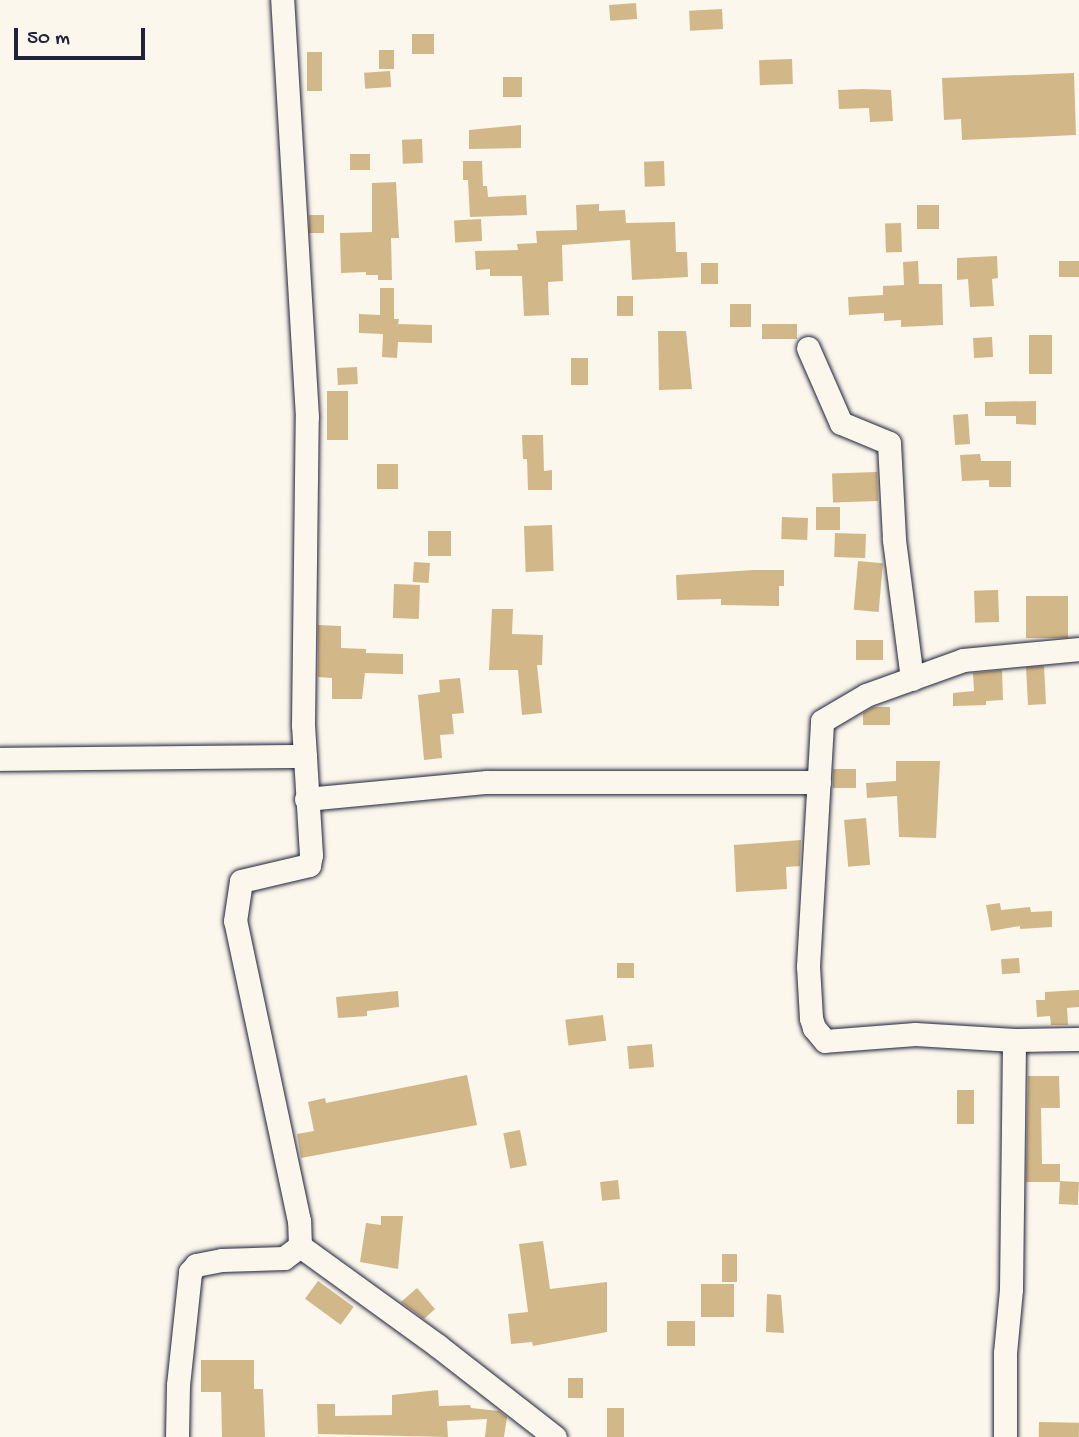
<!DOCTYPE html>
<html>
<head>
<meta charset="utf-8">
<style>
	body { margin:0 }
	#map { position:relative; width:1079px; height:1437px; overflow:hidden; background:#fbf7ec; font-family:"Gochi Hand",sans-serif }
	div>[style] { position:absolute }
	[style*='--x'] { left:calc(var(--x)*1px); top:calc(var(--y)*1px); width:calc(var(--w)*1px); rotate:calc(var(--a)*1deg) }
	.building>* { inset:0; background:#d2b888; transform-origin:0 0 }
	.roads { filter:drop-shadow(0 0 2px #22223b) drop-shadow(0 0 2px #22223b) }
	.minor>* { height:23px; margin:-11.5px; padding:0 11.5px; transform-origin:11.5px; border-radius:11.5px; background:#fbf7ec }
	span { translate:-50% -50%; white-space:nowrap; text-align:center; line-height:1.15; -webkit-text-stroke:7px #fbf7ec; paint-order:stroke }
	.scale { position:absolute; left:14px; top:28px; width:131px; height:32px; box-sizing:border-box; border:4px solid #22223b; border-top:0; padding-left:9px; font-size:21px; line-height:24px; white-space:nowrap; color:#22223b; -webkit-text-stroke:5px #fbf7ec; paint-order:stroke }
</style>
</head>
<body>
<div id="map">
	<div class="building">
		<div style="left:636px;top:3px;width:16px;height:27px;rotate:86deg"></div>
		<div style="left:722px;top:9px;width:20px;height:33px;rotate:87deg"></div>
		<div style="left:434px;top:34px;width:20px;height:22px;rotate:90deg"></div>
		<div style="left:394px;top:50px;width:19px;height:15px;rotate:90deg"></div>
		<div style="left:307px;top:52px;width:15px;height:39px"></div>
		<div style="left:792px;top:59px;width:25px;height:33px;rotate:88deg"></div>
		<div style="left:390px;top:71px;width:16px;height:26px;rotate:86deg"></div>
		<div style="clip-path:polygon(1074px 73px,1076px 135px,962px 140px,961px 119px,944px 120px,942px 78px)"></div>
		<div style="left:503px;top:77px;width:19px;height:20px"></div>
		<div style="clip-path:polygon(863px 89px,891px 90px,893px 121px,870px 122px,869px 108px,839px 109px,838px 90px)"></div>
		<div style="clip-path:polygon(521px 125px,521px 148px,469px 149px,469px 130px)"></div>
		<div style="left:422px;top:139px;width:24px;height:20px;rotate:88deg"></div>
		<div style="left:350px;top:154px;width:20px;height:16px"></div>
		<div style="clip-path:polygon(463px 161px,482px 161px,483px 186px,487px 186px,488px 197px,526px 195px,527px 215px,470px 217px,468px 180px,463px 180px)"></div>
		<div style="left:664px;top:161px;width:25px;height:20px;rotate:88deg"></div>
		<div style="clip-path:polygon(396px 182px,399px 238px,391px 238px,392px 280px,378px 280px,378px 275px,366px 275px,366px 272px,341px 273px,340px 233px,372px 232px,372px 183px)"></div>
		<div style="clip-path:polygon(599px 204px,599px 211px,625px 210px,626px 223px,675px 222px,676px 252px,687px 252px,688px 277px,632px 280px,630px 240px,562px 245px,563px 281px,548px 282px,549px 315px,524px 316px,522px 276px,490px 276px,490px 269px,476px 270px,475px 251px,518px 250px,517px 244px,537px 243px,536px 231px,577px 230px,576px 205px)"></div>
		<div style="left:917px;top:205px;width:22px;height:24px"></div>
		<div style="left:324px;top:215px;width:18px;height:15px;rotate:90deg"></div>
		<div style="left:481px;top:219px;width:22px;height:27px;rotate:87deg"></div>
		<div style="left:901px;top:223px;width:29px;height:16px;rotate:88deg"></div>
		<div style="clip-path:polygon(997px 256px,998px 278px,992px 279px,994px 306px,970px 307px,968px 279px,957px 280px,957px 258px)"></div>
		<div style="clip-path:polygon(918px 261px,919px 284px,942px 284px,943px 325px,901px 327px,901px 320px,884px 321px,884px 313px,849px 315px,848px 297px,883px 295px,883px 286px,904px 285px,903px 262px)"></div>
		<div style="left:1059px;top:261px;width:20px;height:16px"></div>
		<div style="left:701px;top:263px;width:17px;height:21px"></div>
		<div style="clip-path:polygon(380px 288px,394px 288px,394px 319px,399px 319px,398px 324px,432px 325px,432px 343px,398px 342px,397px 358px,382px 357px,383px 334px,359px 333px,359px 314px,380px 315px)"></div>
		<div style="left:617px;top:296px;width:16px;height:20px"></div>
		<div style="left:751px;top:304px;width:23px;height:21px;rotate:90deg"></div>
		<div style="left:762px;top:324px;width:35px;height:15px"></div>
		<div style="clip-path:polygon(658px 331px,686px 331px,692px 389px,659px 390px)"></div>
		<div style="left:1029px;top:335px;width:23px;height:39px"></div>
		<div style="left:992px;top:337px;width:20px;height:19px;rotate:87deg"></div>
		<div style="left:571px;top:358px;width:17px;height:27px"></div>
		<div style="left:357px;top:367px;width:17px;height:20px;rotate:87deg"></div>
		<div style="left:348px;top:391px;width:49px;height:21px;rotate:90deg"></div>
		<div style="clip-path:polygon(1036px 401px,1036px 425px,1016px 424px,1016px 416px,985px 416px,985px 402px)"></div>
		<div style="left:968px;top:414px;width:30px;height:15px;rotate:86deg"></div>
		<div style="clip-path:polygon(522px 435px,543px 435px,544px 471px,552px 470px,552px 490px,528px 490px,527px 459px,523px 459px)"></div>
		<div style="clip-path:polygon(980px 454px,981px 461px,1011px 461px,1011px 487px,989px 487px,989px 480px,962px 481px,960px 455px)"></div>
		<div style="left:377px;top:464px;width:21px;height:25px"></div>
		<div style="left:877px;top:472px;width:29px;height:45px;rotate:88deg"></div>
		<div style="left:816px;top:507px;width:24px;height:23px"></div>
		<div style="left:782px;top:517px;width:26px;height:22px;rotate:2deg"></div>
		<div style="left:552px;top:525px;width:46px;height:28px;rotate:88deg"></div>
		<div style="left:451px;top:531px;width:25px;height:23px;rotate:90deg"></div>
		<div style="left:835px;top:533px;width:31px;height:24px;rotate:2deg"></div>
		<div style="left:858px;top:561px;width:25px;height:49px;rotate:5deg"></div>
		<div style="left:414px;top:562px;width:16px;height:20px;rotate:4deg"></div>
		<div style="clip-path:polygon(754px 570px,784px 570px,784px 586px,779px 586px,779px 606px,721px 605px,721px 599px,677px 600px,676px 575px)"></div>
		<div style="left:394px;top:584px;width:26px;height:34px;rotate:2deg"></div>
		<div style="left:998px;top:590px;width:32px;height:24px;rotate:88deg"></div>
		<div style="left:1026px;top:596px;width:42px;height:42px"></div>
		<div style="clip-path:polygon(492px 609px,513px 609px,512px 634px,543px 635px,542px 665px,537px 665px,542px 713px,522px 715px,518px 670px,489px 670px)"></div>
		<div style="clip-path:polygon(318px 625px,341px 626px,341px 648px,366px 649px,366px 653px,403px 654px,403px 674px,365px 673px,362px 699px,332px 699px,332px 678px,318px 677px)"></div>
		<div style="left:856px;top:640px;width:27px;height:20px"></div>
		<div style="left:1044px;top:666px;width:38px;height:18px;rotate:87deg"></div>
		<div style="clip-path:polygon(1002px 670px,1003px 700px,986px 701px,986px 705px,953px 706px,953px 693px,974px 691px,973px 673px)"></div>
		<div style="clip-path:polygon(460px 678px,464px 713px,452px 714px,454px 734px,440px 735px,442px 758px,424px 760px,418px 695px,440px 692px,439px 680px)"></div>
		<div style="clip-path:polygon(873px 707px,890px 707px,890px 725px,863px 725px,863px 713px)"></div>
		<div style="clip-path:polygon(896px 761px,940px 761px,936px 838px,899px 837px,897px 796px,867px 798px,866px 783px,896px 781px)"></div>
		<div style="left:833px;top:769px;width:23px;height:19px"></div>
		<div style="left:866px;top:818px;width:47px;height:22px;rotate:85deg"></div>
		<div style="clip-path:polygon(801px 840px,800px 866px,786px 867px,787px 889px,736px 892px,734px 845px)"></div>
		<div style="clip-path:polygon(1000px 903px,1001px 910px,1030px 907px,1031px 912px,1052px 911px,1052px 927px,1020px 929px,1020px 926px,991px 931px,986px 905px)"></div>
		<div style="left:1019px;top:958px;width:15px;height:18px;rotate:86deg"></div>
		<div style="left:634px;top:963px;width:15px;height:17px;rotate:90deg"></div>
		<div style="clip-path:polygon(1079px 990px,1079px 1007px,1067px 1008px,1068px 1025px,1051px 1025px,1050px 1016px,1037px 1017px,1036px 1000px,1045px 1000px,1045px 992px)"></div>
		<div style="clip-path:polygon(398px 991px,399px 1007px,367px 1011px,367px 1016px,338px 1018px,336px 997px)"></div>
		<div style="left:603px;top:1015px;width:26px;height:38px;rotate:83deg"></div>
		<div style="left:652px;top:1044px;width:23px;height:25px;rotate:85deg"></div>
		<div style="clip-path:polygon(467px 1075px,477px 1125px,301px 1158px,297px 1134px,314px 1131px,308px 1102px,325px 1098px,326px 1103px)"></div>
		<div style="clip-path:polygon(1028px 1076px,1059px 1076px,1060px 1108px,1041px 1108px,1042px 1164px,1060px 1164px,1060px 1182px,1026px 1182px)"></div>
		<div style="left:957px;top:1090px;width:17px;height:34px"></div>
		<div style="left:520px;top:1130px;width:36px;height:17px;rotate:79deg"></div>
		<div style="left:618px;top:1180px;width:19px;height:18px;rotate:84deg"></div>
		<div style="left:1060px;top:1181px;width:19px;height:23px;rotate:3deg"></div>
		<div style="clip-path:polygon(381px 1216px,403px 1216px,398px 1269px,360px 1262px,366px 1223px,381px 1225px)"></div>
		<div style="clip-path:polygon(543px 1241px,550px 1289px,607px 1282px,607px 1332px,533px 1346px,532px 1342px,511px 1344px,508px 1314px,528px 1312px,519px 1244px)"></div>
		<div style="left:722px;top:1254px;width:15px;height:28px"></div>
		<div style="left:318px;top:1281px;width:44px;height:22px;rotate:36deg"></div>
		<div style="left:701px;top:1284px;width:33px;height:33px"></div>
		<div style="clip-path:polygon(417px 1288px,435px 1309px,424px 1319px,401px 1302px)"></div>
		<div style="clip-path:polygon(767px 1294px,781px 1295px,784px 1333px,766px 1332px)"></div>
		<div style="left:667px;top:1321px;width:28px;height:25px"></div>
		<div style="clip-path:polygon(201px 1360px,254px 1360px,254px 1389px,263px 1389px,265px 1437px,222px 1437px,221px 1392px,201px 1392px)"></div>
		<div style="left:568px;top:1378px;width:15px;height:20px"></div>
		<div style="clip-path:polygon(438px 1390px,439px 1406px,470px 1405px,471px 1408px,499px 1411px,507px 1417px,504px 1437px,485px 1437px,487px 1419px,447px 1421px,448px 1437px,318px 1434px,317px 1404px,335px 1404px,335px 1416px,392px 1415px,392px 1395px)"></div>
		<div style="left:607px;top:1408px;width:17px;height:29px"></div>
		<div style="left:1039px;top:1422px;width:40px;height:15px;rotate:1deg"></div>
	</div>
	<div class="roads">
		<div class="minor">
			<div style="--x:808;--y:348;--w:82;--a:66.3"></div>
			<div style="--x:841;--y:423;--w:52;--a:22.6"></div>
			<div style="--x:889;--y:443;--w:97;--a:87"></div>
			<div style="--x:894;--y:540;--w:140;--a:82.6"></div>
			<div style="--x:0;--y:759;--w:305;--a:-0.6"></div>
			<div style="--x:306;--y:799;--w:182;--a:-5.4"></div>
			<div style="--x:487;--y:782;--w:332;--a:0"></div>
			<div style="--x:1014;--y:1040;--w:99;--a:-176.5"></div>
			<div style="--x:915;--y:1034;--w:90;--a:175.6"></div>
			<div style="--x:825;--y:1041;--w:17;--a:-130"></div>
			<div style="--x:814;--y:1028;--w:10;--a:-107"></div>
			<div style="--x:811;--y:1018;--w:52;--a:-93.3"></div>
			<div style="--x:808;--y:966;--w:245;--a:-86.7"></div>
			<div style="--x:822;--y:721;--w:51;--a:-30.6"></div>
			<div style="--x:866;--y:695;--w:103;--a:-19.8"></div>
			<div style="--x:963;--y:660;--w:117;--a:-5.4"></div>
			<div style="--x:300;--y:1246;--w:170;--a:35.9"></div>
			<div style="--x:438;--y:1346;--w:148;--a:37.9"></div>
			<div style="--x:177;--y:1437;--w:52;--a:-88.9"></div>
			<div style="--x:178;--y:1385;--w:114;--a:-83.9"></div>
			<div style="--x:190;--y:1272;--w:9;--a:-49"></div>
			<div style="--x:196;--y:1265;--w:26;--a:-11"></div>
			<div style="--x:222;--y:1260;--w:62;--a:-1.8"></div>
			<div style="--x:284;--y:1258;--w:20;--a:-37"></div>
			<div style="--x:300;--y:1246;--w:25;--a:-92"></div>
			<div style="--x:299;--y:1221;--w:307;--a:-102"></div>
			<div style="--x:235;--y:921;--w:40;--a:-81.5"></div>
			<div style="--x:241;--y:881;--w:70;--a:-13.2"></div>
			<div style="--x:309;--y:865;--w:10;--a:-79"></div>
			<div style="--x:311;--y:855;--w:130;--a:-93.5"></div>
			<div style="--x:303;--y:725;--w:308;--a:-89.3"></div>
			<div style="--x:307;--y:417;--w:418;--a:-93.4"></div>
			<div style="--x:1005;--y:1437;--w:84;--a:-90"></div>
			<div style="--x:1005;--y:1353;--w:64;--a:-84.6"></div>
			<div style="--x:1011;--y:1289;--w:249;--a:-89.3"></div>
			<div style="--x:1014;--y:1040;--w:65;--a:-0.9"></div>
		</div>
	</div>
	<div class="scale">50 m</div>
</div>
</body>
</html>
